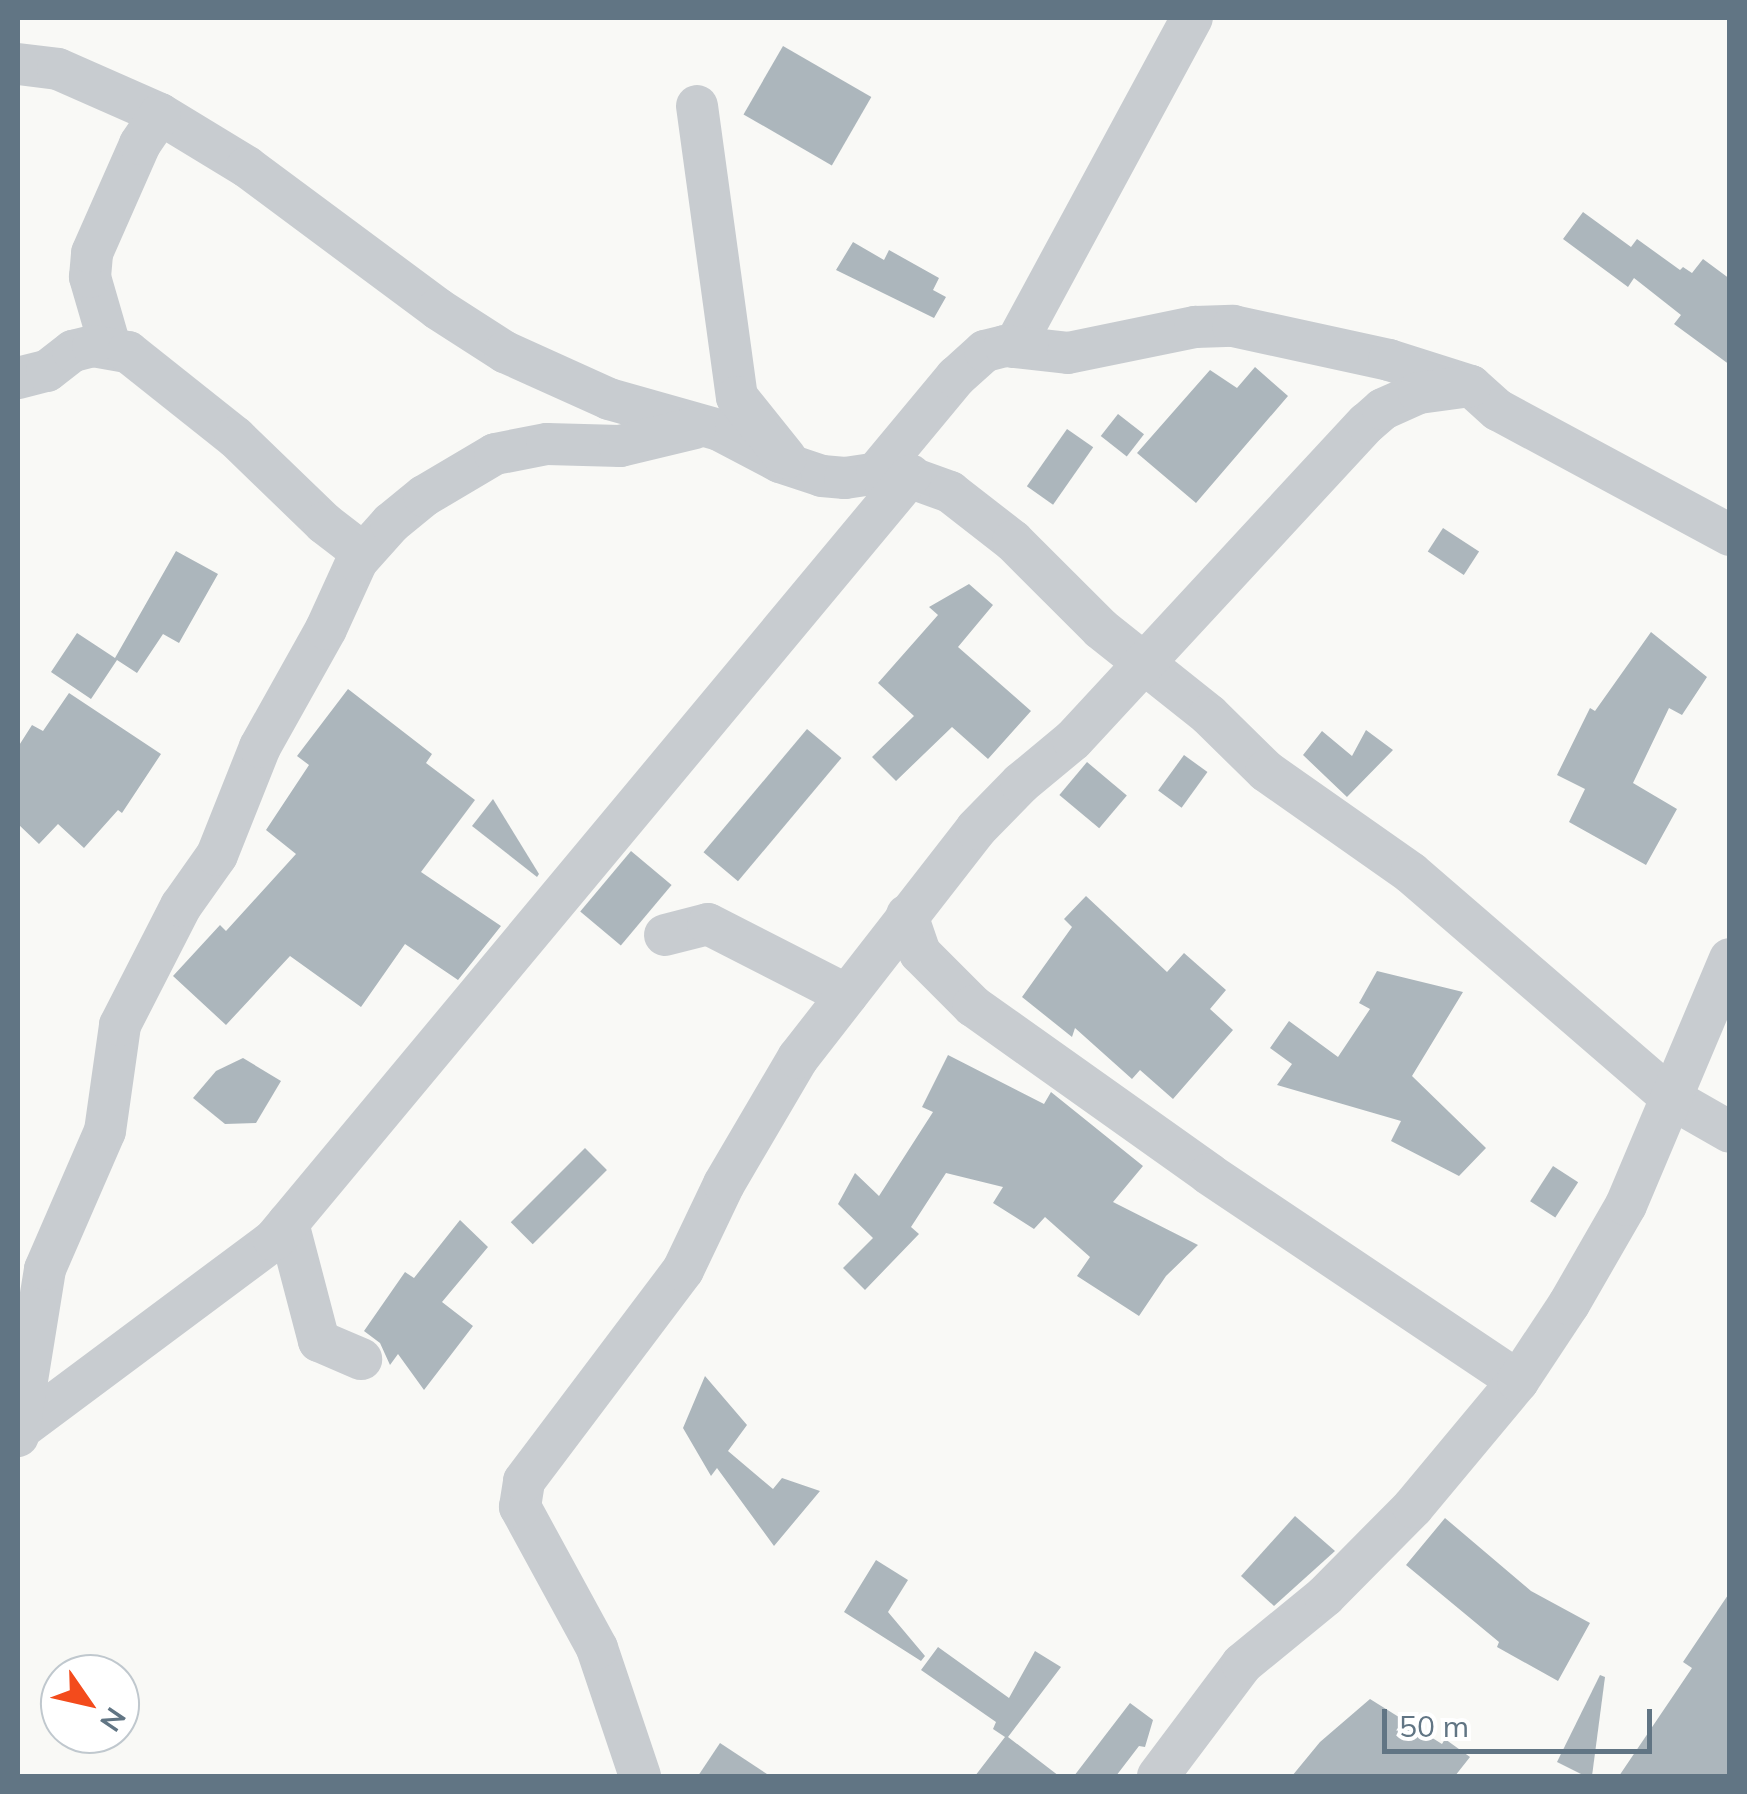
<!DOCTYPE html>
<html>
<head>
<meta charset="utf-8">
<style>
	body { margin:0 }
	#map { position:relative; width:1747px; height:1794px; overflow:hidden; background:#f9f9f6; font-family:Mulish,sans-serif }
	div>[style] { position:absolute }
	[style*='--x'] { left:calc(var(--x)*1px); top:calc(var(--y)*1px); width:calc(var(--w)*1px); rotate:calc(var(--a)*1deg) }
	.building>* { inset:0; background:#acb6bc; transform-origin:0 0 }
	.street>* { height:42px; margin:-21px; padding:0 21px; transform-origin:21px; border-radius:21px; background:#c8ccd0 }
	span { translate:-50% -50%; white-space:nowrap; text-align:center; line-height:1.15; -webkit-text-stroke:10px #fff; paint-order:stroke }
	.frame { position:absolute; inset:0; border:20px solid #617584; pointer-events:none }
	.north { position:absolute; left:40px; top:1654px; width:100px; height:100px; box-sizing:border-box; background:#fff; border:2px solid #c0c8ce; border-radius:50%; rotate:124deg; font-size:28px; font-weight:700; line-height:40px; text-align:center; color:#617584 }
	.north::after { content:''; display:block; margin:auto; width:35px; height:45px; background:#f34b1c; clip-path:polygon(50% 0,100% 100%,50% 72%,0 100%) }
	.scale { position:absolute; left:1382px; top:1709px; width:270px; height:45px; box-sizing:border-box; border:5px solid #617584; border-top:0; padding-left:12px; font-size:30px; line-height:35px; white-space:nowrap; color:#617584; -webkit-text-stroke:8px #fff; paint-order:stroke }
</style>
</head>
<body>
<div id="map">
	<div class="building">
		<div style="left:783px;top:46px;width:102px;height:79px;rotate:30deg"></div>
		<div style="clip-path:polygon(1583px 212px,1631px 247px,1637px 239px,1680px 270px,1683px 267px,1692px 273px,1703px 259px,1730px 279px,1730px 365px,1674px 324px,1681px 315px,1634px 278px,1628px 287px,1563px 239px)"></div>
		<div style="clip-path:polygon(853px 242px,884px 260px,889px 250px,939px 278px,933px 290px,946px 297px,934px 318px,836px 270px)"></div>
		<div style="clip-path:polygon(1255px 367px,1288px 396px,1196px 503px,1137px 453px,1210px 370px,1237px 388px)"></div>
		<div style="left:1118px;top:414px;width:33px;height:28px;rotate:38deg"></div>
		<div style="left:1067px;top:429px;width:32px;height:70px;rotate:35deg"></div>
		<div style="left:1443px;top:528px;width:43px;height:28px;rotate:33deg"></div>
		<div style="clip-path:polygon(176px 551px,218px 574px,179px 643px,163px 634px,137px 673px,117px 660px,91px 699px,51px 672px,77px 633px,115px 658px)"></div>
		<div style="clip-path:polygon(969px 584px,993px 605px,958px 647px,1031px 711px,988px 759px,952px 727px,896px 781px,872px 757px,914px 716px,878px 683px,938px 615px,929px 607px)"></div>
		<div style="clip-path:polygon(1651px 632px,1707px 677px,1682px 715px,1669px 708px,1633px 783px,1677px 809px,1646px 865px,1569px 822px,1585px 789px,1557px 775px,1590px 708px,1595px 711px)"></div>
		<div style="clip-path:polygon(348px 689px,432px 754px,426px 763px,475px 800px,421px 872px,501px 926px,458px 980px,405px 944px,361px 1007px,290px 956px,226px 1025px,173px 976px,220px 925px,226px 931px,296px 854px,266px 830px,309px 765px,297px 756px)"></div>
		<div style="clip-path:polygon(69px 693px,161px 754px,122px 813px,118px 810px,84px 848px,58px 824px,39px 844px,18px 824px,18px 747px,32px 725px,43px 731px)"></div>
		<div style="left:807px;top:729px;width:45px;height:161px;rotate:40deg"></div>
		<div style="clip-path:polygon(1366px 730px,1393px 750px,1347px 797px,1303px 755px,1322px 731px,1352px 756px)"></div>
		<div style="left:1184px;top:755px;width:29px;height:44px;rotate:36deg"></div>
		<div style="left:1087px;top:762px;width:52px;height:43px;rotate:40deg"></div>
		<div style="clip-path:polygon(493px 799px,539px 874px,537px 877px,472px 826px)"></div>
		<div style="left:631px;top:851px;width:53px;height:79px;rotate:40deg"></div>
		<div style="clip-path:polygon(1086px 896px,1167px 972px,1184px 953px,1226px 990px,1210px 1009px,1233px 1030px,1173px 1099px,1140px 1070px,1132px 1079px,1075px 1028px,1072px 1037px,1022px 997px,1072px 927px,1064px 919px)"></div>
		<div style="clip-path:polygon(1377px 971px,1463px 992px,1412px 1076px,1486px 1148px,1459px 1176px,1391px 1141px,1401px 1121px,1277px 1085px,1292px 1064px,1270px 1048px,1289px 1021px,1338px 1057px,1370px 1009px,1359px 1003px)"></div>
		<div style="clip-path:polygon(948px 1055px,1044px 1104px,1051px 1092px,1143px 1166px,1113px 1202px,1198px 1245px,1166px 1276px,1139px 1316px,1077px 1276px,1090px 1257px,1045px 1217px,1034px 1229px,993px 1203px,1003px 1187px,946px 1173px,911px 1227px,919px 1234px,865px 1290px,843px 1268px,873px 1238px,838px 1204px,855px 1173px,879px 1196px,933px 1112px,922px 1107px)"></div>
		<div style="clip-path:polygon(243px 1058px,281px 1081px,256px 1123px,225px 1124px,193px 1098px,216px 1071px)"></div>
		<div style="left:585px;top:1148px;width:31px;height:105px;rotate:45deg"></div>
		<div style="left:1553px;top:1166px;width:30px;height:42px;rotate:33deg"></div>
		<div style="clip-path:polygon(460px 1220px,488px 1247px,442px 1302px,473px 1326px,424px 1390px,398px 1354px,390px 1365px,380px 1343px,364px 1331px,405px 1272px,414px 1278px)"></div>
		<div style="clip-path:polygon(705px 1376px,747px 1425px,728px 1451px,773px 1489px,782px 1478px,820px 1491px,774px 1546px,717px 1468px,711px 1476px,683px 1428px)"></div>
		<div style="clip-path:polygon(1295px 1516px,1335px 1551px,1274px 1606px,1241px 1576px)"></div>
		<div style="clip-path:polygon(1445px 1518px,1531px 1591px,1590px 1623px,1558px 1681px,1497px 1647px,1499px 1642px,1406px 1565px)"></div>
		<div style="clip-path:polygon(876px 1560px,908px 1580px,888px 1612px,925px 1656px,921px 1661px,844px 1612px)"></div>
		<div style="clip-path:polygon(1730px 1592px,1730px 1776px,1619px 1776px,1692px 1668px,1683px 1662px)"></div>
		<div style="clip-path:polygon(938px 1647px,1009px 1698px,1035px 1651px,1061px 1667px,1008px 1737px,1059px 1776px,975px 1776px,1005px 1737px,993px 1729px,996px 1722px,921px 1670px)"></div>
		<div style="clip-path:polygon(1600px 1675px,1605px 1677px,1592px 1776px,1585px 1776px,1557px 1762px)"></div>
		<div style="clip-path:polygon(1370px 1699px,1442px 1744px,1445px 1739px,1470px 1757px,1455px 1776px,1292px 1776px,1320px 1742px)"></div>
		<div style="clip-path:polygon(1130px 1703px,1153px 1720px,1145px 1747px,1139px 1746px,1116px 1776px,1074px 1776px)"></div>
		<div style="clip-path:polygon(720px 1743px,770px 1776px,698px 1776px)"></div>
	</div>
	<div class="street">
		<div style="--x:18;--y:64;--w:40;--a:7.1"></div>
		<div style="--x:58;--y:69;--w:111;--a:23.8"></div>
		<div style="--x:160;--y:114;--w:102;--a:31.3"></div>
		<div style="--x:247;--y:167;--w:238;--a:36.6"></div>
		<div style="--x:438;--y:309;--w:80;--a:32.7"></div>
		<div style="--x:505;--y:352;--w:114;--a:24.3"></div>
		<div style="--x:609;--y:399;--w:114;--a:15.7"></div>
		<div style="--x:719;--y:430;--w:69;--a:27.7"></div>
		<div style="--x:780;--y:462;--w:44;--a:18.4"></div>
		<div style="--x:822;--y:476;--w:23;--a:5"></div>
		<div style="--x:845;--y:478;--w:48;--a:-8.5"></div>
		<div style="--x:892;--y:471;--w:62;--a:19.9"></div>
		<div style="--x:950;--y:492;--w:80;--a:37.9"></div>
		<div style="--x:1013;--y:541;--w:124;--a:45"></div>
		<div style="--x:1101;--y:629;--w:138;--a:38.5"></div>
		<div style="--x:1209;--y:715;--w:80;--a:44.5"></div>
		<div style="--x:1266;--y:771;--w:177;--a:35.1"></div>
		<div style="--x:1411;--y:873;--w:347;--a:40.8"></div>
		<div style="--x:1674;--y:1100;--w:64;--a:29.7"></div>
		<div style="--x:697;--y:106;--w:294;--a:82.2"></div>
		<div style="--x:737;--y:397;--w:78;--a:51.2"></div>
		<div style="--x:110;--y:346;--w:72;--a:-106.2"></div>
		<div style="--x:90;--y:277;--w:24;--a:-85"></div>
		<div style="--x:92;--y:253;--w:119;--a:-66.2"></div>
		<div style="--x:140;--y:144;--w:36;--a:-56"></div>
		<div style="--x:1014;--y:347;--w:374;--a:-61.6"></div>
		<div style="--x:18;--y:378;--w:30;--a:-14"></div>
		<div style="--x:47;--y:371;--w:33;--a:-38"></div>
		<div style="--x:73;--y:351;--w:21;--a:-14"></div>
		<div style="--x:93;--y:346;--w:36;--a:10"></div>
		<div style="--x:128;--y:352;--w:137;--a:38.5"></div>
		<div style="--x:235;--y:437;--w:124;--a:44"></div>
		<div style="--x:324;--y:523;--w:49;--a:37.6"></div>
		<div style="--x:877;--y:472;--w:124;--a:-50.3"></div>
		<div style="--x:956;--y:377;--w:39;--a:-42"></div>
		<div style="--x:985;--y:351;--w:21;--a:-14"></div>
		<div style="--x:1005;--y:346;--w:63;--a:6.3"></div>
		<div style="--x:1068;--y:353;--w:130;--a:-11.6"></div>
		<div style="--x:1195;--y:327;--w:38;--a:-2"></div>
		<div style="--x:1233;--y:326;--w:160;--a:12.3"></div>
		<div style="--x:1389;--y:360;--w:86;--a:17.6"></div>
		<div style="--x:1471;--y:386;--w:36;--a:42"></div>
		<div style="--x:1498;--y:410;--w:264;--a:28.3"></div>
		<div style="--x:907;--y:915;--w:40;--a:71.1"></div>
		<div style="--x:920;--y:953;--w:75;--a:45"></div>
		<div style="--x:973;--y:1006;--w:290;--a:35.4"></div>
		<div style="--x:1209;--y:1174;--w:372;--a:33.8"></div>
		<div style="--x:665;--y:935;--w:44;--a:-14.3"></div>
		<div style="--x:708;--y:924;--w:156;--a:27.1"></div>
		<div style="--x:288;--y:1223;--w:122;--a:75.3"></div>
		<div style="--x:319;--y:1341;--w:46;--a:23.2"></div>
		<div style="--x:19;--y:1430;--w:318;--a:-36.7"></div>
		<div style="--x:274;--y:1240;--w:995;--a:-50.22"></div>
		<div style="--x:18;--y:1436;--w:169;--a:-80.8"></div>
		<div style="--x:45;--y:1269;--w:150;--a:-66.5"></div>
		<div style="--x:105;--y:1131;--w:107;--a:-81.9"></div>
		<div style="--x:120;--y:1025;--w:134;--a:-62.9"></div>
		<div style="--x:181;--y:906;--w:62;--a:-54.8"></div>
		<div style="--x:217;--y:855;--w:116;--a:-68.3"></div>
		<div style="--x:260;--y:747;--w:135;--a:-60.8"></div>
		<div style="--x:326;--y:629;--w:75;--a:-65.5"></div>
		<div style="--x:357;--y:561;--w:51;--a:-48.2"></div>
		<div style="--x:391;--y:523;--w:43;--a:-39.3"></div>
		<div style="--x:424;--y:496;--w:82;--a:-30.6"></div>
		<div style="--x:495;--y:454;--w:53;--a:-10.9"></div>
		<div style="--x:547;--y:444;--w:73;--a:1.6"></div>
		<div style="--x:620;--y:446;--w:77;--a:-13.5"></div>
		<div style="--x:640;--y:1776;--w:135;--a:-108.6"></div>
		<div style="--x:597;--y:1648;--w:161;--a:-118.6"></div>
		<div style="--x:520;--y:1507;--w:26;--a:-81"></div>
		<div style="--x:524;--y:1481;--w:264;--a:-53"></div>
		<div style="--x:683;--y:1270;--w:95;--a:-64.5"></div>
		<div style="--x:724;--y:1184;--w:146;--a:-59.6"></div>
		<div style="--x:798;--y:1058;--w:290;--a:-52.1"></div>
		<div style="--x:976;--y:829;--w:64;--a:-45.6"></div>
		<div style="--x:1021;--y:783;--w:67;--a:-39.6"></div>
		<div style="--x:1073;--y:740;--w:432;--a:-47.2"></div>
		<div style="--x:1367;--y:423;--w:21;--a:-41"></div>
		<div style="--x:1383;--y:409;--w:39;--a:-24"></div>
		<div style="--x:1419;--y:393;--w:52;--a:-7.7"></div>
		<div style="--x:1158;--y:1776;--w:140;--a:-53.1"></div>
		<div style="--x:1242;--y:1664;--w:107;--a:-39.3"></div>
		<div style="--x:1325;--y:1596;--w:125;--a:-45.3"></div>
		<div style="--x:1413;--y:1507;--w:164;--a:-50.2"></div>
		<div style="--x:1518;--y:1381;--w:92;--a:-56.5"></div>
		<div style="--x:1569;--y:1304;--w:114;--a:-60.1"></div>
		<div style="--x:1626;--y:1205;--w:267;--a:-67.1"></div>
	</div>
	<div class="frame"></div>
	<div class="north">N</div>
	<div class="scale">50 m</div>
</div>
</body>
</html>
